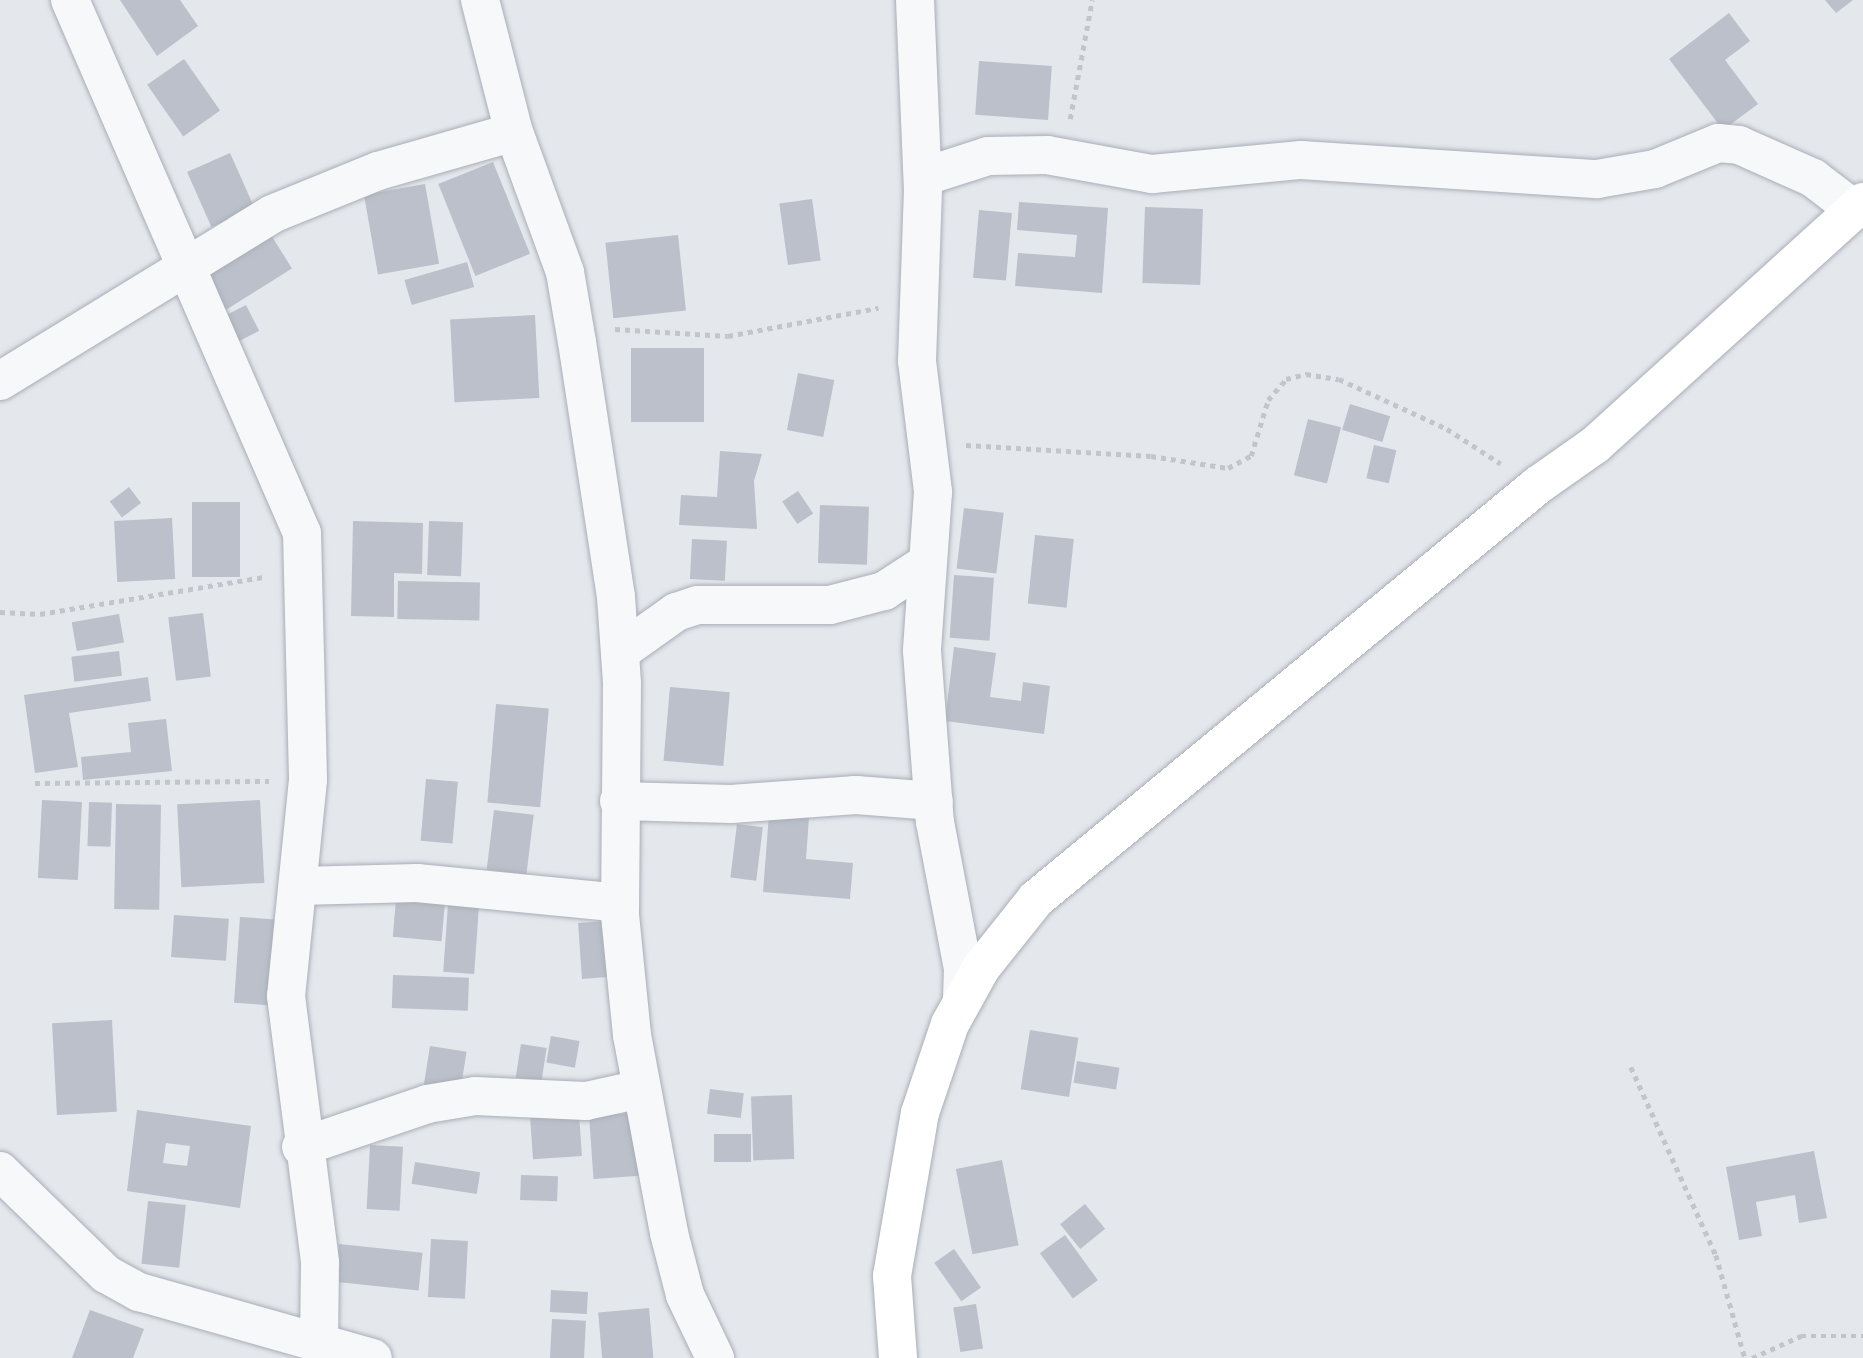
<!DOCTYPE html>
<html>
<head>
<meta charset="utf-8">
<style>
	body { margin:0 }
	#map { position:relative; width:1863px; height:1358px; overflow:hidden; background:#e4e7ec; font-family:Manrope,sans-serif }
	div>[style] { position:absolute }
	[style*='--x'] { left:calc(var(--x)*1px); top:calc(var(--y)*1px); width:calc(var(--w)*1px); rotate:calc(var(--a)*1deg) }
	.building>* { inset:0; background:#bbc0ca; transform-origin:0 0 }
	.path>* { height:4.5px; margin-top:-2.25px; transform-origin:0; background:repeating-linear-gradient(90deg,#c2c5cb 0 5px,transparent 0 10px) }
	.roads { filter:drop-shadow(0 0 2px #a9aeb7) drop-shadow(0 0 2px #a9aeb7) }
	.minor>* { height:38px; margin:-19px; padding:0 19px; transform-origin:19px; border-radius:19px; background:#f7f8fa }
	.major>* { height:38px; margin:-19px; padding:0 19px; transform-origin:19px; border-radius:19px; background:#fff }
	span { translate:-50% -50%; white-space:nowrap; text-align:center; line-height:1.15; -webkit-text-stroke:5px #f4f6f9; paint-order:stroke }
</style>
</head>
<body>
<div id="map">
	<div class="building">
		<div style="clip-path:polygon(120px 0,180px 0,198px 26px,157px 56px)"></div>
		<div style="clip-path:polygon(1825px 0,1853px 0,1836px 13px)"></div>
		<div style="clip-path:polygon(1729px 13px,1750px 41px,1725px 60px,1758px 104px,1723px 130px,1669px 59px)"></div>
		<div style="left:184px;top:59px;width:63px;height:45px;rotate:55deg"></div>
		<div style="left:979px;top:61px;width:73px;height:54px;rotate:4deg"></div>
		<div style="left:230px;top:153px;width:60px;height:47px;rotate:66deg"></div>
		<div style="left:493px;top:162px;width:99px;height:59px;rotate:68deg"></div>
		<div style="left:425px;top:184px;width:81px;height:62px;rotate:80deg"></div>
		<div style="left:812px;top:199px;width:62px;height:33px;rotate:82deg"></div>
		<div style="clip-path:polygon(1019px 202px,1108px 208px,1102px 293px,1015px 286px,1018px 253px,1075px 257px,1077px 235px,1017px 230px)"></div>
		<div style="left:1145px;top:207px;width:58px;height:76px;rotate:2deg"></div>
		<div style="left:979px;top:210px;width:33px;height:68px;rotate:5deg"></div>
		<div style="left:266px;top:227px;width:49px;height:87px;rotate:58deg"></div>
		<div style="left:678px;top:235px;width:76px;height:73px;rotate:84deg"></div>
		<div style="left:467px;top:262px;width:26px;height:65px;rotate:74deg"></div>
		<div style="left:246px;top:305px;width:29px;height:33px;rotate:63deg"></div>
		<div style="left:535px;top:315px;width:83px;height:85px;rotate:87deg"></div>
		<div style="left:631px;top:348px;width:73px;height:74px"></div>
		<div style="left:798px;top:373px;width:37px;height:58px;rotate:11deg"></div>
		<div style="left:1350px;top:404px;width:42px;height:27px;rotate:17deg"></div>
		<div style="left:1308px;top:419px;width:34px;height:58px;rotate:14deg"></div>
		<div style="left:1374px;top:445px;width:23px;height:34px;rotate:13deg"></div>
		<div style="clip-path:polygon(720px 451px,762px 454px,754px 481px,757px 529px,679px 525px,681px 495px,717px 497px)"></div>
		<div style="left:129px;top:487px;width:20px;height:24px;rotate:53deg"></div>
		<div style="left:798px;top:491px;width:27px;height:19px;rotate:56deg"></div>
		<div style="left:192px;top:502px;width:48px;height:75px"></div>
		<div style="left:820px;top:505px;width:49px;height:58px;rotate:2deg"></div>
		<div style="left:964px;top:508px;width:40px;height:61px;rotate:7deg"></div>
		<div style="left:172px;top:518px;width:61px;height:58px;rotate:87deg"></div>
		<div style="clip-path:polygon(353px 521px,423px 523px,422px 574px,394px 573px,394px 617px,351px 616px)"></div>
		<div style="left:429px;top:521px;width:34px;height:54px;rotate:2deg"></div>
		<div style="left:1035px;top:535px;width:39px;height:69px;rotate:6deg"></div>
		<div style="left:692px;top:539px;width:35px;height:40px;rotate:3deg"></div>
		<div style="left:954px;top:575px;width:40px;height:63px;rotate:4deg"></div>
		<div style="left:398px;top:581px;width:82px;height:38px;rotate:1deg"></div>
		<div style="left:203px;top:613px;width:64px;height:35px;rotate:83deg"></div>
		<div style="left:119px;top:614px;width:29px;height:48px;rotate:80deg"></div>
		<div style="clip-path:polygon(954px 647px,996px 653px,990px 697px,1021px 701px,1023px 682px,1050px 686px,1044px 734px,945px 721px)"></div>
		<div style="left:119px;top:651px;width:25px;height:48px;rotate:83deg"></div>
		<div style="clip-path:polygon(148px 677px,151px 701px,69px 713px,78px 767px,35px 773px,24px 695px)"></div>
		<div style="left:670px;top:687px;width:60px;height:74px;rotate:5deg"></div>
		<div style="left:496px;top:704px;width:53px;height:99px;rotate:5deg"></div>
		<div style="clip-path:polygon(166px 719px,172px 771px,83px 780px,81px 757px,131px 752px,128px 723px)"></div>
		<div style="left:426px;top:779px;width:32px;height:62px;rotate:5deg"></div>
		<div style="left:42px;top:800px;width:40px;height:78px;rotate:3deg"></div>
		<div style="left:260px;top:800px;width:83px;height:83px;rotate:87deg"></div>
		<div style="left:89px;top:802px;width:23px;height:44px;rotate:2deg"></div>
		<div style="left:116px;top:804px;width:45px;height:105px;rotate:1deg"></div>
		<div style="left:494px;top:810px;width:40px;height:60px;rotate:7deg"></div>
		<div style="clip-path:polygon(769px 814px,809px 817px,806px 859px,853px 863px,850px 899px,763px 892px)"></div>
		<div style="left:737px;top:824px;width:26px;height:54px;rotate:7deg"></div>
		<div style="left:396px;top:900px;width:49px;height:37px;rotate:5deg"></div>
		<div style="left:448px;top:904px;width:31px;height:68px;rotate:4deg"></div>
		<div style="left:174px;top:915px;width:55px;height:42px;rotate:4deg"></div>
		<div style="left:240px;top:917px;width:46px;height:86px;rotate:4deg"></div>
		<div style="left:607px;top:921px;width:56px;height:29px;rotate:86deg"></div>
		<div style="left:393px;top:975px;width:76px;height:33px;rotate:2deg"></div>
		<div style="left:112px;top:1020px;width:92px;height:60px;rotate:87deg"></div>
		<div style="left:1030px;top:1030px;width:49px;height:60px;rotate:9deg"></div>
		<div style="left:551px;top:1036px;width:29px;height:27px;rotate:10deg"></div>
		<div style="left:521px;top:1044px;width:26px;height:34px;rotate:9deg"></div>
		<div style="left:430px;top:1046px;width:37px;height:41px;rotate:9deg"></div>
		<div style="left:1077px;top:1061px;width:43px;height:22px;rotate:9deg"></div>
		<div style="left:710px;top:1089px;width:34px;height:25px;rotate:7deg"></div>
		<div style="left:792px;top:1095px;width:64px;height:41px;rotate:88deg"></div>
		<div style="clip-path:polygon(evenodd,137px 1110px,251px 1126px,240px 1208px,127px 1191px,137px 1110px,166px 1143px,190px 1146px,187px 1166px,163px 1163px,166px 1143px)"></div>
		<div style="left:635px;top:1113px;width:63px;height:46px;rotate:86deg"></div>
		<div style="left:579px;top:1114px;width:42px;height:49px;rotate:86deg"></div>
		<div style="left:714px;top:1134px;width:37px;height:28px"></div>
		<div style="left:370px;top:1145px;width:33px;height:64px;rotate:3deg"></div>
		<div style="clip-path:polygon(1814px 1151px,1827px 1218px,1799px 1223px,1795px 1195px,1756px 1202px,1762px 1236px,1739px 1240px,1726px 1167px)"></div>
		<div style="left:1002px;top:1160px;width:87px;height:47px;rotate:79deg"></div>
		<div style="left:415px;top:1162px;width:66px;height:22px;rotate:9deg"></div>
		<div style="left:521px;top:1175px;width:37px;height:25px;rotate:2deg"></div>
		<div style="left:148px;top:1201px;width:38px;height:63px;rotate:6deg"></div>
		<div style="left:1085px;top:1204px;width:32px;height:32px;rotate:51deg"></div>
		<div style="left:1065px;top:1235px;width:56px;height:31px;rotate:54deg"></div>
		<div style="left:431px;top:1239px;width:37px;height:58px;rotate:3deg"></div>
		<div style="left:339px;top:1244px;width:84px;height:38px;rotate:6deg"></div>
		<div style="left:954px;top:1249px;width:47px;height:24px;rotate:55deg"></div>
		<div style="left:551px;top:1290px;width:37px;height:22px;rotate:3deg"></div>
		<div style="left:976px;top:1304px;width:45px;height:23px;rotate:81deg"></div>
		<div style="left:649px;top:1308px;width:50px;height:51px;rotate:85deg"></div>
		<div style="clip-path:polygon(90px 1310px,144px 1329px,133px 1358px,72px 1358px)"></div>
		<div style="left:552px;top:1319px;width:34px;height:39px;rotate:3deg"></div>
	</div>
	<div class="path">
		<div style="--x:1070;--y:119;--w:121;--a:-79.5"></div>
		<div style="--x:615;--y:329;--w:113;--a:3.5"></div>
		<div style="--x:728;--y:336;--w:153;--a:-10.6"></div>
		<div style="--x:966;--y:445;--w:185;--a:3.4"></div>
		<div style="--x:1151;--y:456;--w:78;--a:8.9"></div>
		<div style="--x:1228;--y:468;--w:26;--a:-28"></div>
		<div style="--x:1251;--y:456;--w:59;--a:-73.1"></div>
		<div style="--x:1268;--y:400;--w:28;--a:-49"></div>
		<div style="--x:1286;--y:379;--w:21;--a:-14"></div>
		<div style="--x:1306;--y:374;--w:33;--a:9"></div>
		<div style="--x:1339;--y:379;--w:119;--a:24.8"></div>
		<div style="--x:1447;--y:429;--w:64;--a:32.9"></div>
		<div style="--x:0;--y:612;--w:40;--a:2.9"></div>
		<div style="--x:40;--y:614;--w:227;--a:-9.4"></div>
		<div style="--x:35;--y:783;--w:234;--a:-0.5"></div>
		<div style="--x:1631;--y:1067;--w:206;--a:65.7"></div>
		<div style="--x:1716;--y:1255;--w:107;--a:74.3"></div>
		<div style="--x:1752;--y:1358;--w:54;--a:-24.2"></div>
		<div style="--x:1801;--y:1336;--w:62;--a:0"></div>
	</div>
	<div class="roads">
		<div class="minor">
			<div style="--x:70;--y:0;--w:581;--a:66.48"></div>
			<div style="--x:302;--y:533;--w:247;--a:88.6"></div>
			<div style="--x:308;--y:780;--w:217;--a:95.8"></div>
			<div style="--x:286;--y:996;--w:269;--a:82.7"></div>
			<div style="--x:320;--y:1263;--w:81;--a:90.7"></div>
			<div style="--x:480;--y:0;--w:136;--a:75.6"></div>
			<div style="--x:514;--y:132;--w:149;--a:70"></div>
			<div style="--x:565;--y:272;--w:71;--a:80.3"></div>
			<div style="--x:577;--y:342;--w:258;--a:81.3"></div>
			<div style="--x:616;--y:597;--w:86;--a:86"></div>
			<div style="--x:622;--y:683;--w:232;--a:90.5"></div>
			<div style="--x:620;--y:915;--w:121;--a:84.3"></div>
			<div style="--x:632;--y:1035;--w:201;--a:79.4"></div>
			<div style="--x:669;--y:1233;--w:64;--a:75.5"></div>
			<div style="--x:685;--y:1295;--w:70;--a:64.5"></div>
			<div style="--x:915;--y:0;--w:189;--a:87.6"></div>
			<div style="--x:923;--y:189;--w:172;--a:92"></div>
			<div style="--x:917;--y:361;--w:132;--a:83"></div>
			<div style="--x:933;--y:492;--w:159;--a:94"></div>
			<div style="--x:922;--y:651;--w:171;--a:85.7"></div>
			<div style="--x:935;--y:822;--w:150;--a:79.2"></div>
			<div style="--x:963;--y:969;--w:33;--a:92"></div>
			<div style="--x:923;--y:177;--w:68;--a:-17.9"></div>
			<div style="--x:988;--y:156;--w:59;--a:-1"></div>
			<div style="--x:1047;--y:155;--w:107;--a:10.3"></div>
			<div style="--x:1152;--y:174;--w:150;--a:-5.4"></div>
			<div style="--x:1301;--y:160;--w:297;--a:3.7"></div>
			<div style="--x:1597;--y:179;--w:59;--a:-9.8"></div>
			<div style="--x:1655;--y:169;--w:68;--a:-22.4"></div>
			<div style="--x:1718;--y:143;--w:21;--a:5"></div>
			<div style="--x:1739;--y:145;--w:81;--a:24"></div>
			<div style="--x:1813;--y:178;--w:53;--a:37.3"></div>
			<div style="--x:0;--y:381;--w:319;--a:-31.5"></div>
			<div style="--x:272;--y:214;--w:114;--a:-22.1"></div>
			<div style="--x:378;--y:171;--w:141;--a:-16"></div>
			<div style="--x:620;--y:652;--w:69;--a:-35.5"></div>
			<div style="--x:676;--y:612;--w:23;--a:-18"></div>
			<div style="--x:698;--y:605;--w:132;--a:0"></div>
			<div style="--x:830;--y:605;--w:56;--a:-14.5"></div>
			<div style="--x:884;--y:591;--w:51;--a:-33.1"></div>
			<div style="--x:619;--y:801;--w:112;--a:1.5"></div>
			<div style="--x:731;--y:804;--w:125;--a:-4.1"></div>
			<div style="--x:856;--y:795;--w:78;--a:4.4"></div>
			<div style="--x:298;--y:886;--w:119;--a:-1.4"></div>
			<div style="--x:417;--y:883;--w:204;--a:5.6"></div>
			<div style="--x:301;--y:1147;--w:133;--a:-18.8"></div>
			<div style="--x:427;--y:1104;--w:49;--a:-9.5"></div>
			<div style="--x:475;--y:1096;--w:111;--a:2.6"></div>
			<div style="--x:586;--y:1101;--w:56;--a:-12.3"></div>
			<div style="--x:0;--y:1171;--w:148;--a:44.2"></div>
			<div style="--x:106;--y:1274;--w:38;--a:29"></div>
			<div style="--x:139;--y:1292;--w:243;--a:15.8"></div>
		</div>
		<div class="major">
			<div style="--x:898;--y:1358;--w:82;--a:-94.2"></div>
			<div style="--x:892;--y:1276;--w:165;--a:-80.3"></div>
			<div style="--x:920;--y:1113;--w:94;--a:-71.4"></div>
			<div style="--x:950;--y:1024;--w:64;--a:-61"></div>
			<div style="--x:981;--y:968;--w:88;--a:-51.4"></div>
			<div style="--x:1036;--y:899;--w:651;--a:-39.51"></div>
			<div style="--x:1538;--y:485;--w:70;--a:-35.1"></div>
			<div style="--x:1595;--y:445;--w:362;--a:-42.2"></div>
		</div>
	</div>
</div>
</body>
</html>
